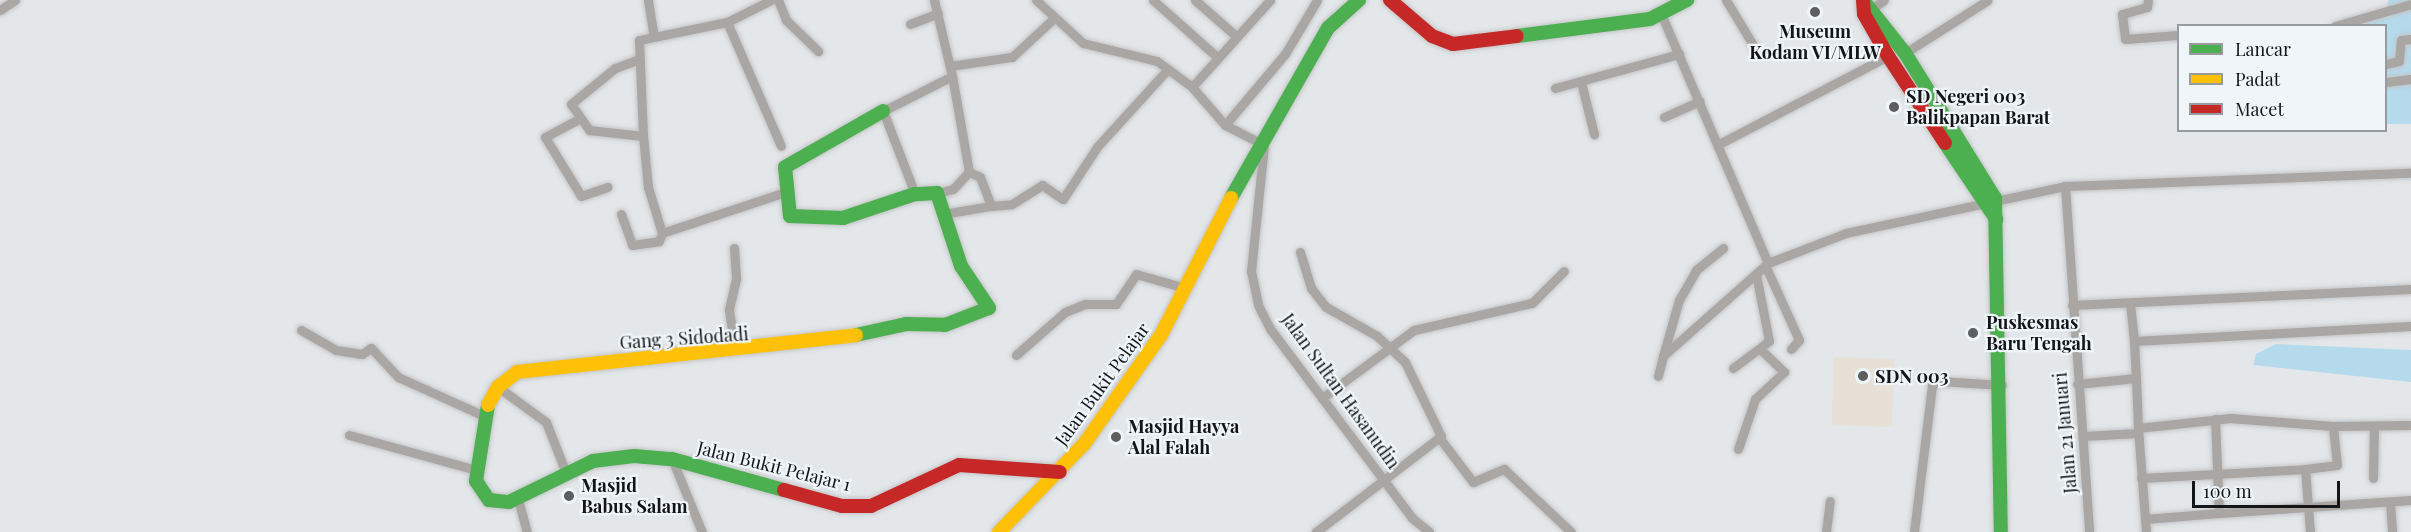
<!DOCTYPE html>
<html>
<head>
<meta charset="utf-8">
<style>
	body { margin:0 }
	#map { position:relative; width:2411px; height:532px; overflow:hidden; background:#e4e7e9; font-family:"Playfair Display",serif }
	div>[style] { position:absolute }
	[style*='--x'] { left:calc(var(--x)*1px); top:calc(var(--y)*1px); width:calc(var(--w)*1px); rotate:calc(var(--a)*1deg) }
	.education>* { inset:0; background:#e6e0d6; transform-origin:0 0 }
	.water>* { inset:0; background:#b4daec }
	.roads { filter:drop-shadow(0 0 2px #c3c5c7) drop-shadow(0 0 2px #c3c5c7) }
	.street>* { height:9px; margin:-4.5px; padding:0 4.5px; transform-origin:4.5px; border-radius:4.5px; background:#a9a6a3 }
	.fast>* { height:14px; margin:-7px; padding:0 7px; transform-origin:7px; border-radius:7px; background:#4caf50 }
	.slow>* { height:14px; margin:-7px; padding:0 7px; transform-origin:7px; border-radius:7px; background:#ffc107 }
	.jam>* { height:14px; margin:-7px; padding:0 7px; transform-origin:7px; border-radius:7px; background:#c62828 }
	.dots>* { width:16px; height:16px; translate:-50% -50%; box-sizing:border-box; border:3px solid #eff5f9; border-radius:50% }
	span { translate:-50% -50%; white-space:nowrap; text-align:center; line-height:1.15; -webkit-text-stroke:4.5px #eff5f9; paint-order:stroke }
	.poi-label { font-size:18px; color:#131517; font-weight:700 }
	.left { translate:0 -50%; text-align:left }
	.street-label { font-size:18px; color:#131517 }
	.legend { position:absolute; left:2177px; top:24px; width:210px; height:108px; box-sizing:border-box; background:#eff5f9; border:2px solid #979b9f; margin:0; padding:8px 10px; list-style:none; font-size:18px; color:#131517 }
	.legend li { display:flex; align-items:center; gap:12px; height:30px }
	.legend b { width:30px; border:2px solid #979b9f }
	.scale { position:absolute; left:2192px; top:481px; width:148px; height:27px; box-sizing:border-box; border:3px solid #131517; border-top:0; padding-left:8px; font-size:18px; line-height:21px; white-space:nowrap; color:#131517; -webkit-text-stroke:4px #eff5f9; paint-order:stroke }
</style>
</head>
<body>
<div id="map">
	<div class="education">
		<div style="left:1834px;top:357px;width:60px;height:68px;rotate:2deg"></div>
	</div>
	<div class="water">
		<div style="clip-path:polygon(2388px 0,2411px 0,2411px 124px,2386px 124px,2386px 26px,2352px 25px,2387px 9px)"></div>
		<div style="clip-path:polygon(2276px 344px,2411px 350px,2411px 382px,2253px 365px,2256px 354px)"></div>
	</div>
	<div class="roads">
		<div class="street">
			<div style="--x:648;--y:0;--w:36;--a:81"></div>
			<div style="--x:771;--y:0;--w:49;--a:153.4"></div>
			<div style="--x:727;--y:22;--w:90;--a:168.4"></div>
			<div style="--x:639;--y:40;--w:96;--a:87.6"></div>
			<div style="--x:643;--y:136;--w:51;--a:84.4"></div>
			<div style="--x:648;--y:187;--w:48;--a:73.1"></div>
			<div style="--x:662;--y:233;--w:130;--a:-18.4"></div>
			<div style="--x:778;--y:0;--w:22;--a:68"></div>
			<div style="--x:786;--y:20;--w:45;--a:44.1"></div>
			<div style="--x:1036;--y:0;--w:64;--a:42.5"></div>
			<div style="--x:1083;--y:43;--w:76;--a:13.7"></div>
			<div style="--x:1157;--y:61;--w:44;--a:36.6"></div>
			<div style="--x:1192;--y:87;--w:50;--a:49"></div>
			<div style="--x:1225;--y:125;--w:44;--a:27.1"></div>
			<div style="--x:1264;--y:145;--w:127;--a:95.9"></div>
			<div style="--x:1251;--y:271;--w:35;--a:78"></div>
			<div style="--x:1258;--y:305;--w:28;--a:63"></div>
			<div style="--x:1271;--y:330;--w:235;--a:53.1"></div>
			<div style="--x:1412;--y:518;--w:22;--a:39"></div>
			<div style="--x:1153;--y:0;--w:86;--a:41.7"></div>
			<div style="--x:1195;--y:0;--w:55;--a:41.3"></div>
			<div style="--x:1726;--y:0;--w:56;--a:58.9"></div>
			<div style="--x:2148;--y:0;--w:7;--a:98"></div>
			<div style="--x:2147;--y:7;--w:26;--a:164"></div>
			<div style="--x:2122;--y:14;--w:25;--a:83"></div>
			<div style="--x:2125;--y:39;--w:53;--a:-4.3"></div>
			<div style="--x:0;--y:10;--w:18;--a:-34"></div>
			<div style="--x:1866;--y:13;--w:22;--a:-36"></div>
			<div style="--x:1662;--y:16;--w:269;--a:66.8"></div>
			<div style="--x:1768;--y:263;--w:84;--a:-21"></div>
			<div style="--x:1846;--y:233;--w:224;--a:-12.1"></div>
			<div style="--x:2065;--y:186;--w:346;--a:-2.2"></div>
			<div style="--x:727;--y:22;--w:135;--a:66.5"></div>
			<div style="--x:910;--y:24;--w:30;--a:-21"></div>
			<div style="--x:2335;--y:26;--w:79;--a:-16.1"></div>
			<div style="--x:1905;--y:53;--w:98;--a:-32.6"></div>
			<div style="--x:639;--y:59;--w:26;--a:159"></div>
			<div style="--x:615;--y:68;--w:57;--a:140.7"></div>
			<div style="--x:571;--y:104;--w:32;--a:55"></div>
			<div style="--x:589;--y:130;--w:54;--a:6.3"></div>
			<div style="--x:2386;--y:64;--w:13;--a:-13"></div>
			<div style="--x:2399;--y:61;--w:21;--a:-85"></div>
			<div style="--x:2401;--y:40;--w:10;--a:-6"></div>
			<div style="--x:950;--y:66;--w:63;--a:-8.3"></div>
			<div style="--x:1012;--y:57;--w:56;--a:-42.8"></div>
			<div style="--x:1581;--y:82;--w:54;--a:76"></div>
			<div style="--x:2386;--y:82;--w:25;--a:-7"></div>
			<div style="--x:1192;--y:87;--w:117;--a:-48.1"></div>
			<div style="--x:1555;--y:88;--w:129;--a:-15.3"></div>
			<div style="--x:1664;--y:117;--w:39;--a:-24"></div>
			<div style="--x:577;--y:120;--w:36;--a:152"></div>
			<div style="--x:545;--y:137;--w:69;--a:58.6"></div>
			<div style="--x:581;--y:196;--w:28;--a:-19"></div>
			<div style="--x:1225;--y:125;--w:93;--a:-49.8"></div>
			<div style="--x:1285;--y:54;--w:63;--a:-59.3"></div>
			<div style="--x:1719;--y:144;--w:191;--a:-27.5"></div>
			<div style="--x:969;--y:172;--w:12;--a:24"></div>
			<div style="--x:980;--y:177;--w:31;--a:69"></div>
			<div style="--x:991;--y:206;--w:21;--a:-5"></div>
			<div style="--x:1012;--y:204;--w:36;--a:-32"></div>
			<div style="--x:1042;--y:185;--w:25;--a:34"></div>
			<div style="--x:1063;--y:199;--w:62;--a:-56.8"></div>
			<div style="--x:1097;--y:147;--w:105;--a:-47.7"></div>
			<div style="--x:2065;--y:186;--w:347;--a:86"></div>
			<div style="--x:937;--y:193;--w:16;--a:-14"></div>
			<div style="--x:953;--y:189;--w:23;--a:-47"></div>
			<div style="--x:969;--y:172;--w:97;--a:-100"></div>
			<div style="--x:915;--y:194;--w:89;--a:-111.1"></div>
			<div style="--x:883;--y:111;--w:77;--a:-26.9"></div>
			<div style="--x:952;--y:76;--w:78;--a:-103.3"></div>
			<div style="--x:621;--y:214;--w:33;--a:70"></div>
			<div style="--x:632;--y:245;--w:27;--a:-8"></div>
			<div style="--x:659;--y:241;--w:9;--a:-69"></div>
			<div style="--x:943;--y:214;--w:49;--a:-9.5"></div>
			<div style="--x:734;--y:248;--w:31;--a:86"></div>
			<div style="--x:736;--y:279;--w:32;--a:103"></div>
			<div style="--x:729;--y:310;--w:40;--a:81.5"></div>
			<div style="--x:1300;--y:252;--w:38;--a:73"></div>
			<div style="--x:1311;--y:288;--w:24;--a:52"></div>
			<div style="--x:1326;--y:307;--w:59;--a:29.6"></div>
			<div style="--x:1377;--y:336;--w:38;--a:43"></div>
			<div style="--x:1405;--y:362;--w:82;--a:64.1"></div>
			<div style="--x:1441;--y:436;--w:158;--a:142.5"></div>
			<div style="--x:1765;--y:265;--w:82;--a:65.6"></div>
			<div style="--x:1799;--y:340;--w:12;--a:132"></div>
			<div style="--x:2130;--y:303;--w:38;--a:84"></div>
			<div style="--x:2134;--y:341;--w:277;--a:-3.1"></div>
			<div style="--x:2072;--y:305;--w:339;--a:-2.7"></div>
			<div style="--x:301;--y:330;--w:40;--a:29.7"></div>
			<div style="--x:336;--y:350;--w:26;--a:9"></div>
			<div style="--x:362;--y:354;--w:11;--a:-34"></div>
			<div style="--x:371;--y:348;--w:40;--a:47"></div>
			<div style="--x:398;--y:377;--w:92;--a:24.3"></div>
			<div style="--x:2134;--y:341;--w:37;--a:87"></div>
			<div style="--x:1016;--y:355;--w:65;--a:-41.3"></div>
			<div style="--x:1065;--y:312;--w:22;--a:-22"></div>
			<div style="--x:1085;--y:304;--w:31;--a:0"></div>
			<div style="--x:1116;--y:304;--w:36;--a:-56"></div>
			<div style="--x:1136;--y:274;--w:48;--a:15.8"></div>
			<div style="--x:1663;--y:356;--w:58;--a:-74.1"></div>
			<div style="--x:1679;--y:300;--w:34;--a:-60"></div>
			<div style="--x:1696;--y:270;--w:35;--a:-39"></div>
			<div style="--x:1733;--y:368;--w:45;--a:-36.9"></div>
			<div style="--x:1769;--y:341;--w:68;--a:-101"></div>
			<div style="--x:1658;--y:376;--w:21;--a:-76"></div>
			<div style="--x:1663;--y:356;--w:140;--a:-41.5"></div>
			<div style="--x:2077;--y:384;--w:59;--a:-5.8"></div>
			<div style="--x:2136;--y:378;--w:50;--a:87.7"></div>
			<div style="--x:2138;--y:428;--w:93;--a:-6.2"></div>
			<div style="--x:2230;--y:418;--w:103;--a:4.4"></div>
			<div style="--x:498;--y:387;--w:59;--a:36.1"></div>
			<div style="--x:546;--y:422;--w:55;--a:68.6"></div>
			<div style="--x:1322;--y:398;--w:114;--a:-36.5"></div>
			<div style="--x:1414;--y:330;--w:121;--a:-12.9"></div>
			<div style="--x:1532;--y:303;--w:45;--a:-45"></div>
			<div style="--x:2215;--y:419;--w:94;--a:87.6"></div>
			<div style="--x:2219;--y:513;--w:192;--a:-3.9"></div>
			<div style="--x:2138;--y:428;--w:104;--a:85.6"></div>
			<div style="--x:349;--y:435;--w:129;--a:15.3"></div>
			<div style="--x:2083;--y:436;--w:55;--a:-3.1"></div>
			<div style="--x:1441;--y:440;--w:53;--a:52.7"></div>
			<div style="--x:1473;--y:482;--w:34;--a:-23"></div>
			<div style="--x:1504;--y:469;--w:92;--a:43.2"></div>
			<div style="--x:1738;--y:449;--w:53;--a:-71.2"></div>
			<div style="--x:1755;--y:399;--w:40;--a:-43"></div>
			<div style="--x:1784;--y:372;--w:33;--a:-136"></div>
			<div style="--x:672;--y:459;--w:79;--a:67.7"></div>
			<div style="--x:2141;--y:478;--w:164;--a:-3.1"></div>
			<div style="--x:2373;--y:478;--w:52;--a:-88.9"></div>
			<div style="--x:518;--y:499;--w:34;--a:75"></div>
			<div style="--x:2390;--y:502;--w:30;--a:86"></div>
			<div style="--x:2145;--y:519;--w:74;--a:-4.6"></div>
			<div style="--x:1826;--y:532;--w:31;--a:-83"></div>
			<div style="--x:1914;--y:532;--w:148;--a:-83"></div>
			<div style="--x:1932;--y:385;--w:8;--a:-30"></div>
			<div style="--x:1939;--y:381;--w:63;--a:3.6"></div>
			<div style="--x:2310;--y:532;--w:63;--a:-94.5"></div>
			<div style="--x:2305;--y:469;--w:32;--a:-7"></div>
			<div style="--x:2337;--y:465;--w:39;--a:-96"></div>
			<div style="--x:2333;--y:426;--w:78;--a:-0.7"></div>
		</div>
		<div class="fast">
			<div style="--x:1863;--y:0;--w:68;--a:51.6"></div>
			<div style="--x:1905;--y:53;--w:171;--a:58.2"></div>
			<div style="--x:1995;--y:198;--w:334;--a:89"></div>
			<div style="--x:1517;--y:36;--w:134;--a:-7.3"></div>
			<div style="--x:1650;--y:19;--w:42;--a:-27.2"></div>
			<div style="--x:1945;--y:143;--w:92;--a:56.1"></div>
			<div style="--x:1231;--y:198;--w:196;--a:-60.3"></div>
			<div style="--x:1328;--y:28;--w:42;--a:-42.1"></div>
			<div style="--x:856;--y:335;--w:51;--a:-12.4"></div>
			<div style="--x:906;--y:324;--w:39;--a:1"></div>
			<div style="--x:945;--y:325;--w:47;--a:-21.1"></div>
			<div style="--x:989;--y:308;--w:50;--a:-123.7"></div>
			<div style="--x:961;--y:266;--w:77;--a:-108.2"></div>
			<div style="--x:937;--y:193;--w:22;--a:177"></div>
			<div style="--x:915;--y:194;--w:76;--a:161.6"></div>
			<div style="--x:843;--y:218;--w:53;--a:-177.8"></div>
			<div style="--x:790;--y:216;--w:49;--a:-95.8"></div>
			<div style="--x:785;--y:167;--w:113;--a:-29.7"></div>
			<div style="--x:488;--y:405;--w:77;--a:99"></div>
			<div style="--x:476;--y:481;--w:23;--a:56"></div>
			<div style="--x:489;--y:500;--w:20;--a:6"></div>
			<div style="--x:509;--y:502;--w:93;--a:-26"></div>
			<div style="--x:593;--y:461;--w:41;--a:-7"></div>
			<div style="--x:634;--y:456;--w:38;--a:5"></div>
			<div style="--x:672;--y:459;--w:116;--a:15.5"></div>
		</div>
		<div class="slow">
			<div style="--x:488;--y:405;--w:21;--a:-61"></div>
			<div style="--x:498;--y:387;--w:24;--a:-38"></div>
			<div style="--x:517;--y:372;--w:341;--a:-6.2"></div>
			<div style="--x:999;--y:532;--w:122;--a:-46"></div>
			<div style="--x:1084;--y:444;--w:133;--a:-54.8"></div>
			<div style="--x:1161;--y:335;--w:154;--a:-62.9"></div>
		</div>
		<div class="jam">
			<div style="--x:1390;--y:0;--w:55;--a:40.6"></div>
			<div style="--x:1432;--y:36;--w:22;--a:21"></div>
			<div style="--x:1453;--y:44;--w:64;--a:-7.1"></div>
			<div style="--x:1863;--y:0;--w:14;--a:86"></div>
			<div style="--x:1864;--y:14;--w:48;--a:60.3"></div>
			<div style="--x:1888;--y:56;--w:104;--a:56.8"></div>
			<div style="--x:784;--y:490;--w:60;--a:15.4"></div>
			<div style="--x:842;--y:506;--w:29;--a:0"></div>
			<div style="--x:871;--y:506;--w:97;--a:-25"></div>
			<div style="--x:959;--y:465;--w:101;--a:4"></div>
		</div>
	</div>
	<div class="dots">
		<div style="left:1815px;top:12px;background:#5c5e60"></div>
		<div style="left:1894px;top:107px;background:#5c5e60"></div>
		<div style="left:1973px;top:333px;background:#5c5e60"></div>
		<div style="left:1863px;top:376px;background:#5c5e60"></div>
		<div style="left:1116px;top:437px;background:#5c5e60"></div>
		<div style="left:569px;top:496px;background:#5c5e60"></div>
	</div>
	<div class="poi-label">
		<span style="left:1815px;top:42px">Museum<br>Kodam VI/MLW</span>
		<span class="left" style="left:1906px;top:107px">SD Negeri 003<br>Balikpapan Barat</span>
		<span class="left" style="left:1986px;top:333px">Puskesmas<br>Baru Tengah</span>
		<span class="left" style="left:1875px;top:376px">SDN 003</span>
		<span class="left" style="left:1128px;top:437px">Masjid Hayya<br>Alal Falah</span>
		<span class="left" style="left:581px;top:496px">Masjid<br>Babus Salam</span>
	</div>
	<div class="street-label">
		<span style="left:684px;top:338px;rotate:-4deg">Gang 3 Sidodadi</span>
		<span style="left:1102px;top:384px;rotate:-54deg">Jalan Bukit Pelajar</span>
		<span style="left:1341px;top:391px;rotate:54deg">Jalan Sultan Hasanudin</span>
		<span style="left:2065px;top:433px;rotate:-95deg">Jalan 21 Januari</span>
		<span style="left:774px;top:466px;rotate:14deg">Jalan Bukit Pelajar 1</span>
	</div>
	<ul class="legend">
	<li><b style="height:8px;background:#4caf50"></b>Lancar</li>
	<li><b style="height:8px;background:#ffc107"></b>Padat</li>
	<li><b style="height:8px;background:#c62828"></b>Macet</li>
	</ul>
	<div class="scale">100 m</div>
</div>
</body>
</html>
